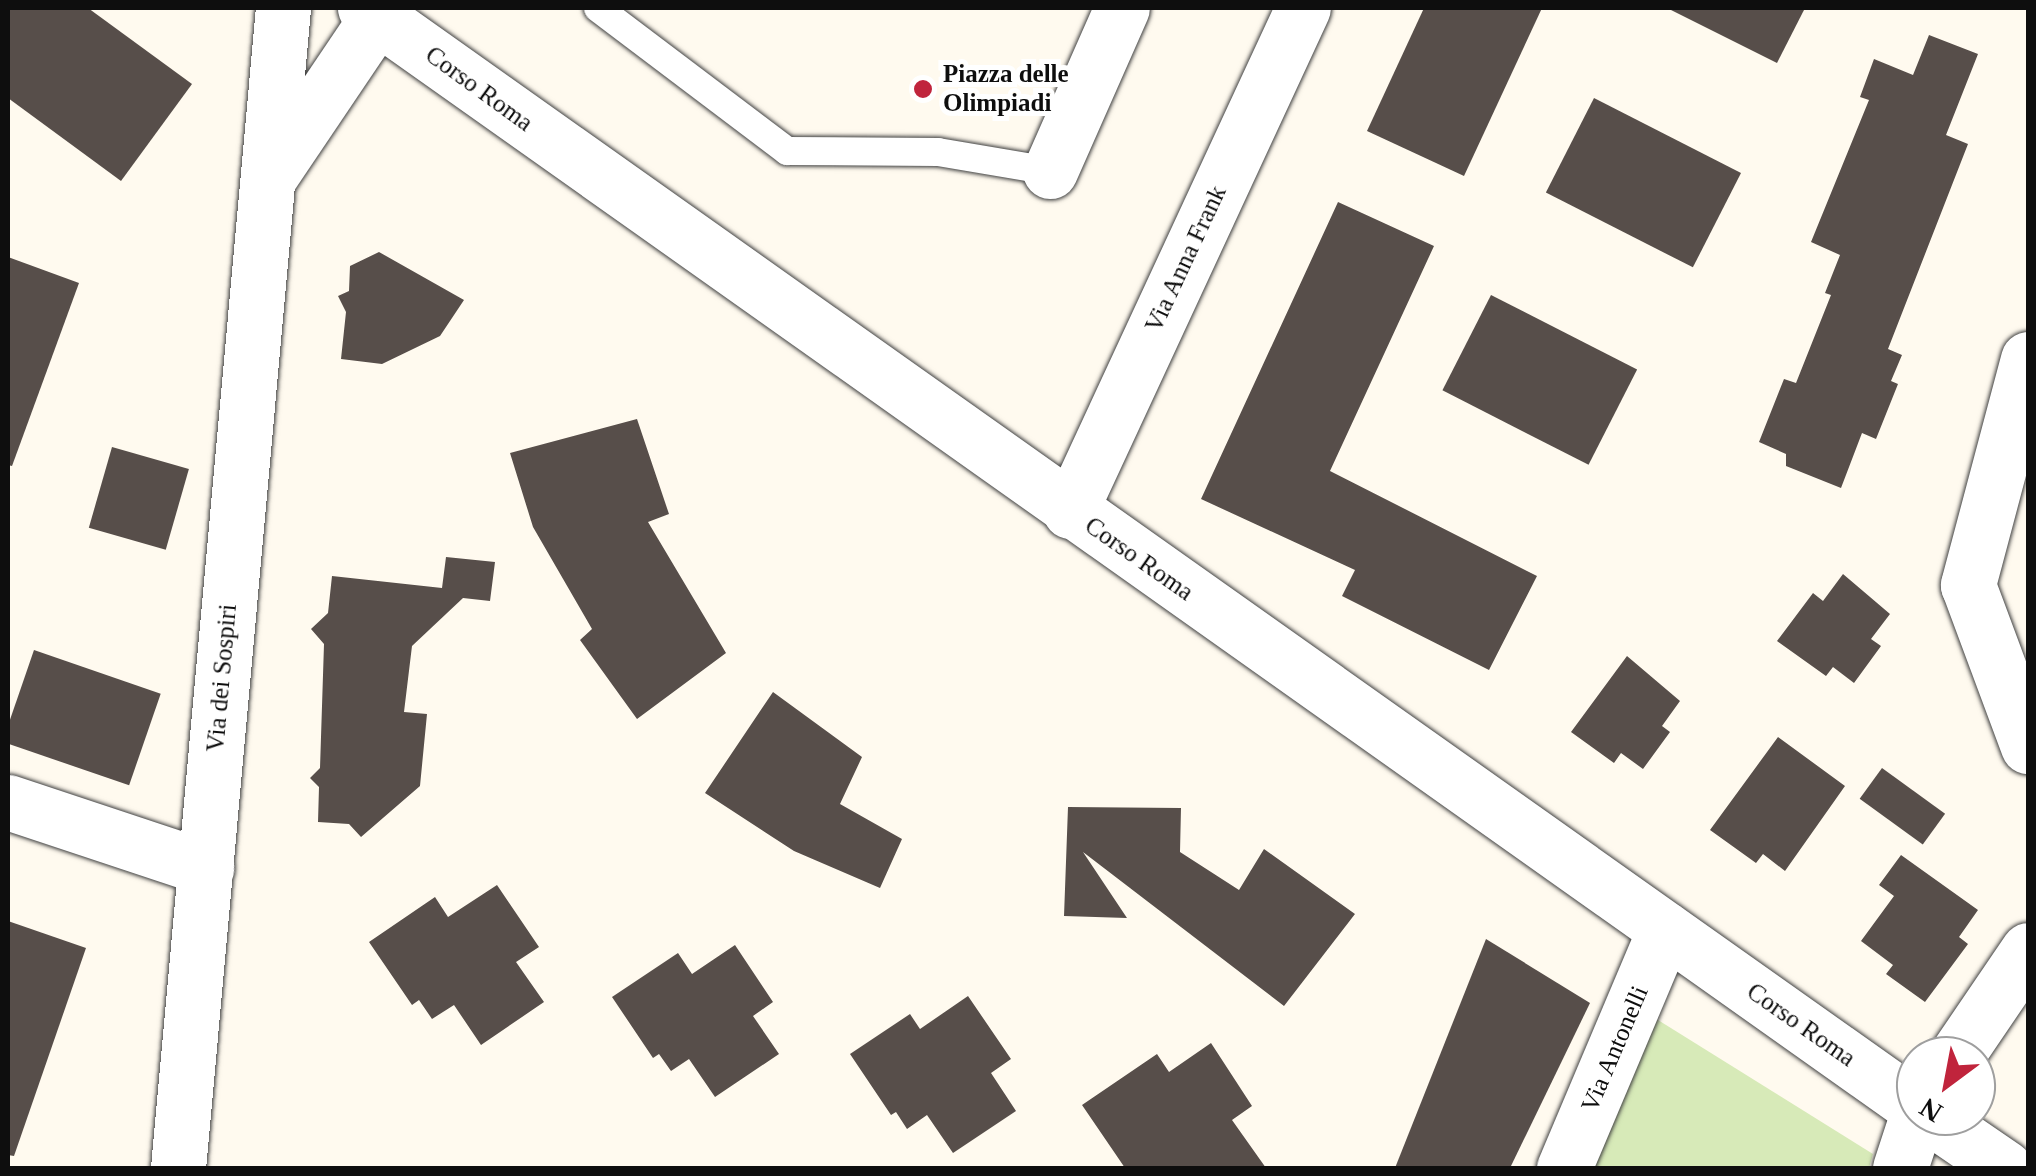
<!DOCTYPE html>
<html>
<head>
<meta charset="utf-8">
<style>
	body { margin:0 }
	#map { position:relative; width:2036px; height:1176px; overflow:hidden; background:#fffaef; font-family:"Times New Roman",serif }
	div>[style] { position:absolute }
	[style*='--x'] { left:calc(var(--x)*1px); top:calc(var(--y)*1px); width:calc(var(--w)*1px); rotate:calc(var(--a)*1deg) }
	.green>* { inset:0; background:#d7eab8 }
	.building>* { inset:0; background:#574e4a; transform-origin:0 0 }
	.roads { filter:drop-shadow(0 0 2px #414141) drop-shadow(0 0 2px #414141) }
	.lane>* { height:28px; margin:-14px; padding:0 14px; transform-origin:14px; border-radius:14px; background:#fff }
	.street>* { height:55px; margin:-27.5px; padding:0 27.5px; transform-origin:27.5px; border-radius:27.5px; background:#fff }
	.dots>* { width:28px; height:28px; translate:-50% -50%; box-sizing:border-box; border:5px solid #fff; border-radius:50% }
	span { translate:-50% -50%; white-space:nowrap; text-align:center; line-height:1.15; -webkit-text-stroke:10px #fff; paint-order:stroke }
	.poi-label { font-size:25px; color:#0e0e0e; font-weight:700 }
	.left { translate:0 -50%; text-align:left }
	.street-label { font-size:25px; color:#0e0e0e }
	.frame { position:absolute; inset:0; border:10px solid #0e0e0e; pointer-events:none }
	.north { position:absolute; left:1896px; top:1036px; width:100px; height:100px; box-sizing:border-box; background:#fff; border:2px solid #9f9f9f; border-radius:50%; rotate:212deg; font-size:28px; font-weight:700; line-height:40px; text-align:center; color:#0e0e0e }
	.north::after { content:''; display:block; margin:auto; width:35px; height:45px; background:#c0243c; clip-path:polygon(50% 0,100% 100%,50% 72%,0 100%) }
</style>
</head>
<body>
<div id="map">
	<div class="green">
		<div style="clip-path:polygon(1650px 1015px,1873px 1154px,1869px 1168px,1579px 1168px)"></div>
	</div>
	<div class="building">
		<div style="clip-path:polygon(8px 8px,88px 8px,192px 84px,121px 181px,8px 98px)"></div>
		<div style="clip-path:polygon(1424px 8px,1542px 8px,1464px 176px,1367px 131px)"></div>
		<div style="clip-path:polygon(1667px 8px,1805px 8px,1777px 63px)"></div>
		<div style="clip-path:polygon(1929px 35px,1978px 54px,1946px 135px,1968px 144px,1888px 349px,1902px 355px,1891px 381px,1898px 384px,1876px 439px,1862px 433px,1841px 488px,1786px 466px,1786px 454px,1759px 442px,1784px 379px,1796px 383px,1831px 295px,1825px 293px,1840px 255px,1811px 242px,1869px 100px,1860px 97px,1874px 59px,1913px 75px)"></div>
		<div style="left:1594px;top:98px;width:165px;height:106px;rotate:27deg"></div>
		<div style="clip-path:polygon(1338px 202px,1434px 246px,1330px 471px,1537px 576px,1489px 670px,1342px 596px,1355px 570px,1201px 499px)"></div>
		<div style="clip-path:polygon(379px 252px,464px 300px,440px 336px,382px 364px,341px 359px,346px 312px,338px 296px,349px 291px,350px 266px)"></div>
		<div style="clip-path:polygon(8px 257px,79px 283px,12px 466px,8px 465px)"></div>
		<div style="left:1491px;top:295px;width:164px;height:107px;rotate:27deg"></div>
		<div style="clip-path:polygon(637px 419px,669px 514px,648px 522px,726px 653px,637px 719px,580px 640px,592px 629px,533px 527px,510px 453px)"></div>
		<div style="left:112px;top:447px;width:80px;height:84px;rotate:16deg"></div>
		<div style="clip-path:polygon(446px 557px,495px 562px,490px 601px,463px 598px,412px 646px,404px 712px,427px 714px,420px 786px,361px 837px,349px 824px,318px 822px,319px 787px,310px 778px,320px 768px,324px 644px,311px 629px,328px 613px,332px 576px,442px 588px)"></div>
		<div style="clip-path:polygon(1843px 574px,1890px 614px,1871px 639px,1881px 646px,1854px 683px,1833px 667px,1826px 676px,1777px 641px,1813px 593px,1823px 601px)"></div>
		<div style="left:34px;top:650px;width:134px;height:97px;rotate:19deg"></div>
		<div style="clip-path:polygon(1627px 656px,1680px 701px,1662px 726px,1670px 732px,1643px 769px,1621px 753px,1614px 763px,1571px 732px)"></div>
		<div style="clip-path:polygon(773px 692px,862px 757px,840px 804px,902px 839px,880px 888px,794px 851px,705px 793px)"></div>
		<div style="clip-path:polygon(1778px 737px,1845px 786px,1785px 871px,1763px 854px,1756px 863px,1710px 830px)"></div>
		<div style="left:1882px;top:768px;width:78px;height:38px;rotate:36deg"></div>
		<div style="clip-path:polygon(1068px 807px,1181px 808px,1180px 852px,1239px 890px,1264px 849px,1355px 914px,1284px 1006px,1083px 852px,1127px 918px,1064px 916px)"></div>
		<div style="clip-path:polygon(1901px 855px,1978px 910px,1959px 937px,1968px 944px,1925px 1002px,1886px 974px,1893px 965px,1861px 941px,1894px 896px,1879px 885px)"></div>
		<div style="clip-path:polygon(497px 885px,539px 947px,516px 962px,544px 1002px,481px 1045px,454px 1005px,432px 1019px,419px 1000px,412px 1005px,369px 942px,435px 897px,448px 917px)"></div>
		<div style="clip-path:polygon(8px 921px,86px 948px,14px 1156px,8px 1155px)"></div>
		<div style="clip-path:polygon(1486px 939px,1590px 1003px,1510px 1168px,1395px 1168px)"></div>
		<div style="clip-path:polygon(735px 945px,773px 1002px,753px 1016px,779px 1054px,715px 1097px,689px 1059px,671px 1071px,659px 1054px,653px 1058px,612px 997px,678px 953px,692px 974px)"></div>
		<div style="clip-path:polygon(968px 996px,1011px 1059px,991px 1073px,1016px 1111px,953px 1153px,927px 1115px,907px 1129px,896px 1112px,891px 1115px,850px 1054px,910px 1014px,920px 1029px)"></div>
		<div style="clip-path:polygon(1211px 1043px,1252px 1106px,1232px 1120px,1266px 1168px,1125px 1168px,1082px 1105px,1157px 1054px,1169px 1072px)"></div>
	</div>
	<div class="roads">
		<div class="lane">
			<div style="--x:598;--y:8;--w:237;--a:37.1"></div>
			<div style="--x:787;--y:151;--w:151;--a:0.4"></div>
			<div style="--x:938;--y:152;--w:114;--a:9.6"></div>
		</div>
		<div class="street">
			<div style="--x:365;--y:8;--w:1901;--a:35.32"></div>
			<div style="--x:1050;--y:171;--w:178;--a:-66.2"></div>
			<div style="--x:270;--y:176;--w:193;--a:-56"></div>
			<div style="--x:2028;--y:359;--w:234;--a:104.9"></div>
			<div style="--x:1968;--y:585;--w:172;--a:69.6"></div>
			<div style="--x:1070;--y:511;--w:554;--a:-65.15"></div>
			<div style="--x:8;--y:802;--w:209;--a:18.4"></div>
			<div style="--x:1956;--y:1056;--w:128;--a:-55.8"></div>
			<div style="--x:1929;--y:1116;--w:92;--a:34.4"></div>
			<div style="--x:178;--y:1168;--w:1165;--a:-84.83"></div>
			<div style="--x:1564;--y:1168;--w:259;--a:-67.1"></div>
			<div style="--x:1900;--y:1168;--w:55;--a:-71.9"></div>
		</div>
	</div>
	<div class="dots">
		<div style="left:923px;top:89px;background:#c0243c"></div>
	</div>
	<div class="poi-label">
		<span class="left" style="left:943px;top:89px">Piazza delle<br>Olimpiadi</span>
	</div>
	<div class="street-label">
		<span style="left:479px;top:89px;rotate:36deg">Corso Roma</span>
		<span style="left:1186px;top:259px;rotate:-65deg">Via Anna Frank</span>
		<span style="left:1139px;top:559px;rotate:35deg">Corso Roma</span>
		<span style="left:222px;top:678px;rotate:-85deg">Via dei Sospiri</span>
		<span style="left:1801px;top:1025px;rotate:35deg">Corso Roma</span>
		<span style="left:1615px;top:1049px;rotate:-67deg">Via Antonelli</span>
	</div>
	<div class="frame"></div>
	<div class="north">N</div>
</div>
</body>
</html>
